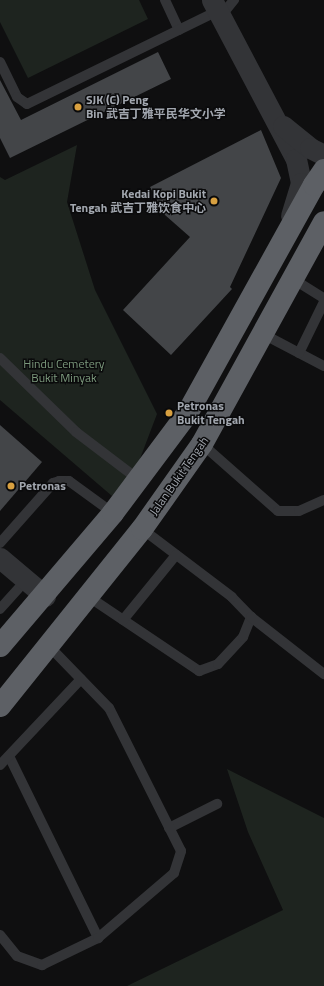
<!DOCTYPE html>
<html>
<head>
<meta charset="utf-8">
<style>
	body { margin:0 }
	#map { position:relative; width:324px; height:986px; overflow:hidden; background:#0f0f10; font-family:"Titillium Web","Noto Sans SC",sans-serif }
	div>[style] { position:absolute }
	[style*='--x'] { left:calc(var(--x)*1px); top:calc(var(--y)*1px); width:calc(var(--w)*1px); rotate:calc(var(--a)*1deg) }
	.green>* { inset:0; background:#1e241f }
	.building>* { inset:0; background:#434548 }
	.lane>* { height:10px; margin:-5px; padding:0 5px; transform-origin:5px; border-radius:5px; background:#333437 }
	.street>* { height:21px; margin:-10.5px; padding:0 10.5px; transform-origin:10.5px; border-radius:10.5px; background:#333437 }
	.highway>* { height:22px; margin:-11px; padding:0 11px; transform-origin:11px; border-radius:11px; background:#5d6065 }
	.dots>* { width:11px; height:11px; translate:-50% -50%; box-sizing:border-box; border:2px solid #0a0a0b; border-radius:50% }
	span { translate:-50% -50%; white-space:nowrap; text-align:center; line-height:1.15; -webkit-text-stroke:3px #0a0a0b; paint-order:stroke }
	.poi-label { font-size:12px; color:#a2a7af; font-weight:700 }
	.left { translate:0 -50%; text-align:left }
	.right { translate:-100% -50%; text-align:right }
	.park-label { font-size:12px; color:#7b987c }
	.street-label { font-size:12px; color:#a2a7af }
</style>
</head>
<body>
<div id="map">
	<div class="green">
		<div style="clip-path:polygon(0 0,139px 0,148px 19px,28px 78px,0 22px)"></div>
		<div style="clip-path:polygon(77px 145px,67px 202px,95px 290px,157px 414px,138px 464px,112px 496px,0 400px,0 177px,5px 180px)"></div>
		<div style="clip-path:polygon(227px 769px,324px 818px,324px 986px,127px 986px,283px 910px,248px 832px)"></div>
	</div>
	<div class="building">
		<div style="clip-path:polygon(158px 52px,171px 79px,10px 158px,0 138px,0 80px,21px 120px)"></div>
		<div style="clip-path:polygon(261px 130px,281px 178px,230px 287px,232px 289px,171px 355px,123px 310px,190px 237px,165px 215px,150px 187px)"></div>
		<div style="clip-path:polygon(0 425px,42px 462px,0 511px)"></div>
	</div>
	<div class="lane">
		<div style="--x:165;--y:0;--w:33;--a:65"></div>
		<div style="--x:221;--y:16;--w:21;--a:-51"></div>
		<div style="--x:0;--y:62;--w:39;--a:64"></div>
		<div style="--x:17;--y:97;--w:12;--a:35"></div>
		<div style="--x:27;--y:104;--w:212;--a:-26"></div>
		<div style="--x:293;--y:279;--w:36;--a:32"></div>
		<div style="--x:263;--y:334;--w:69;--a:27.7"></div>
		<div style="--x:299;--y:353;--w:57;--a:-63.9"></div>
		<div style="--x:0;--y:358;--w:106;--a:44.2"></div>
		<div style="--x:76;--y:432;--w:78;--a:37.2"></div>
		<div style="--x:202;--y:444;--w:101;--a:41.4"></div>
		<div style="--x:278;--y:511;--w:21;--a:0"></div>
		<div style="--x:299;--y:511;--w:27;--a:-24"></div>
		<div style="--x:0;--y:543;--w:80;--a:-48.5"></div>
		<div style="--x:53;--y:483;--w:6;--a:-18"></div>
		<div style="--x:59;--y:481;--w:10;--a:0"></div>
		<div style="--x:69;--y:481;--w:54;--a:36"></div>
		<div style="--x:89;--y:597;--w:133;--a:33.9"></div>
		<div style="--x:199;--y:671;--w:20;--a:-20"></div>
		<div style="--x:218;--y:664;--w:37;--a:-47"></div>
		<div style="--x:243;--y:637;--w:22;--a:-68"></div>
		<div style="--x:251;--y:617;--w:28;--a:-134"></div>
		<div style="--x:232;--y:597;--w:113;--a:-142.9"></div>
		<div style="--x:0;--y:609;--w:39;--a:-48"></div>
		<div style="--x:251;--y:617;--w:93;--a:38"></div>
		<div style="--x:123;--y:620;--w:84;--a:-50.8"></div>
		<div style="--x:9;--y:756;--w:203;--a:63.9"></div>
		<div style="--x:0;--y:765;--w:118;--a:-46.7"></div>
		<div style="--x:169;--y:828;--w:54;--a:-26.6"></div>
		<div style="--x:0;--y:935;--w:27;--a:51"></div>
		<div style="--x:17;--y:956;--w:27;--a:20"></div>
		<div style="--x:42;--y:965;--w:62;--a:-25.7"></div>
		<div style="--x:98;--y:938;--w:100;--a:-40.5"></div>
		<div style="--x:174;--y:873;--w:23;--a:-72"></div>
		<div style="--x:181;--y:851;--w:160;--a:-116.7"></div>
		<div style="--x:109;--y:708;--w:86;--a:-134.1"></div>
	</div>
	<div class="street">
		<div style="--x:212;--y:0;--w:180;--a:62.2"></div>
		<div style="--x:296;--y:159;--w:25;--a:78"></div>
		<div style="--x:301;--y:183;--w:34;--a:107"></div>
		<div style="--x:283;--y:126;--w:35;--a:39"></div>
		<div style="--x:310;--y:148;--w:16;--a:27"></div>
		<div style="--x:0;--y:558;--w:59;--a:40.2"></div>
	</div>
	<div class="highway">
		<div style="--x:0;--y:646;--w:175;--a:-49.6"></div>
		<div style="--x:113;--y:513;--w:124;--a:-53.2"></div>
		<div style="--x:187;--y:414;--w:262;--a:-61"></div>
		<div style="--x:314;--y:185;--w:18;--a:-56"></div>
		<div style="--x:0;--y:706;--w:227;--a:-51.3"></div>
		<div style="--x:142;--y:529;--w:104;--a:-54.8"></div>
		<div style="--x:202;--y:444;--w:253;--a:-61.2"></div>
	</div>
	<div class="dots">
		<div style="left:78px;top:107px;background:#d8a040"></div>
		<div style="left:214px;top:201px;background:#d8a040"></div>
		<div style="left:169px;top:413px;background:#d8a040"></div>
		<div style="left:11px;top:486px;background:#d8a040"></div>
	</div>
	<div class="poi-label">
		<span class="left" style="left:86px;top:107px">SJK (C) Peng<br>Bin 武吉丁雅平民华文小学</span>
		<span class="right" style="left:206px;top:201px">Kedai Kopi Bukit<br>Tengah 武吉丁雅饮食中心</span>
		<span class="left" style="left:177px;top:413px">Petronas<br>Bukit Tengah</span>
		<span class="left" style="left:19px;top:486px">Petronas</span>
	</div>
	<div class="park-label">
		<span style="left:64px;top:371px">Hindu Cemetery<br>Bukit Minyak</span>
	</div>
	<div class="street-label">
		<span style="left:179px;top:476px;rotate:-55deg">Jalan Bukit Tengah</span>
	</div>
</div>
</body>
</html>
